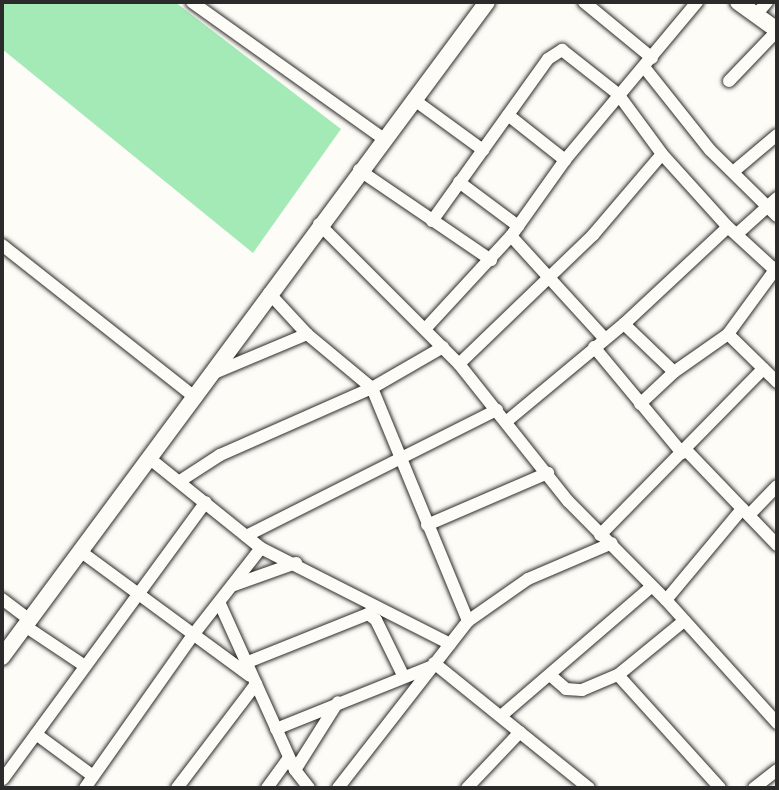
<!DOCTYPE html>
<html>
<head>
<meta charset="utf-8">
<style>
	body { margin:0 }
	#map { position:relative; width:779px; height:790px; overflow:hidden; background:#fdfcf7; font-family:Sriracha,sans-serif }
	div>[style] { position:absolute }
	[style*='--x'] { left:calc(var(--x)*1px); top:calc(var(--y)*1px); width:calc(var(--w)*1px); rotate:calc(var(--a)*1deg) }
	.green>* { inset:0; background:#a4eab7 }
	.roads { filter:drop-shadow(0 0 2px #2b2b2b) drop-shadow(0 0 2px #2b2b2b) }
	.minor>* { height:12px; margin:-6px; padding:0 6px; transform-origin:6px; border-radius:6px; background:#fdfcf7 }
	.tertiary>* { height:16px; margin:-8px; padding:0 8px; transform-origin:8px; border-radius:8px; background:#fdfcf7 }
	span { translate:-50% -50%; white-space:nowrap; text-align:center; line-height:1.15; -webkit-text-stroke:5px #fdfcf7; paint-order:stroke }
	.frame { position:absolute; inset:0; border:4px solid #2b2b2b; pointer-events:none }
</style>
</head>
<body>
<div id="map">
	<div class="green">
		<div style="clip-path:polygon(2px 2px,175px 2px,341px 129px,253px 253px,2px 49px)"></div>
	</div>
	<div class="roads">
		<div class="minor">
			<div style="--x:192;--y:2;--w:236;--a:35.5"></div>
			<div style="--x:584;--y:2;--w:88;--a:39.5"></div>
			<div style="--x:756;--y:15;--w:17;--a:-50"></div>
			<div style="--x:644;--y:67;--w:106;--a:51.5"></div>
			<div style="--x:710;--y:150;--w:94;--a:44.6"></div>
			<div style="--x:729;--y:81;--w:69;--a:-46.2"></div>
			<div style="--x:413;--y:99;--w:87;--a:36.1"></div>
			<div style="--x:508;--y:115;--w:73;--a:38.3"></div>
			<div style="--x:359;--y:170;--w:160;--a:34.3"></div>
			<div style="--x:733;--y:172;--w:57;--a:-40.1"></div>
			<div style="--x:459;--y:182;--w:74;--a:36.7"></div>
			<div style="--x:432;--y:221;--w:199;--a:-54.4"></div>
			<div style="--x:548;--y:59;--w:17;--a:-33"></div>
			<div style="--x:562;--y:50;--w:71;--a:38.2"></div>
			<div style="--x:618;--y:94;--w:74;--a:53.7"></div>
			<div style="--x:662;--y:154;--w:98;--a:47.9"></div>
			<div style="--x:728;--y:227;--w:64;--a:42.5"></div>
			<div style="--x:319;--y:224;--w:198;--a:45"></div>
			<div style="--x:459;--y:364;--w:175;--a:51.5"></div>
			<div style="--x:568;--y:501;--w:139;--a:45.3"></div>
			<div style="--x:666;--y:600;--w:166;--a:47.9"></div>
			<div style="--x:737;--y:234;--w:54;--a:-42"></div>
			<div style="--x:511;--y:236;--w:139;--a:47.6"></div>
			<div style="--x:2;--y:245;--w:247;--a:38.3"></div>
			<div style="--x:269;--y:293;--w:56;--a:47.2"></div>
			<div style="--x:307;--y:334;--w:85;--a:39.7"></div>
			<div style="--x:372;--y:388;--w:252;--a:67.6"></div>
			<div style="--x:624;--y:324;--w:69;--a:43.8"></div>
			<div style="--x:426;--y:328;--w:125;--a:-47.3"></div>
			<div style="--x:511;--y:236;--w:93;--a:-54.6"></div>
			<div style="--x:565;--y:160;--w:206;--a:-50.1"></div>
			<div style="--x:728;--y:334;--w:69;--a:44.4"></div>
			<div style="--x:594;--y:347;--w:138;--a:50.3"></div>
			<div style="--x:459;--y:364;--w:186;--a:-43.9"></div>
			<div style="--x:593;--y:235;--w:106;--a:-49.6"></div>
			<div style="--x:212;--y:374;--w:103;--a:-22.8"></div>
			<div style="--x:640;--y:404;--w:47;--a:-43.3"></div>
			<div style="--x:674;--y:372;--w:66;--a:-35.1"></div>
			<div style="--x:728;--y:334;--w:83;--a:-53.8"></div>
			<div style="--x:507;--y:421;--w:152;--a:-39.7"></div>
			<div style="--x:624;--y:324;--w:142;--a:-43"></div>
			<div style="--x:686;--y:450;--w:132;--a:46.2"></div>
			<div style="--x:149;--y:458;--w:144;--a:38.8"></div>
			<div style="--x:261;--y:548;--w:212;--a:26.9"></div>
			<div style="--x:180;--y:481;--w:48;--a:-33"></div>
			<div style="--x:220;--y:455;--w:166;--a:-23.8"></div>
			<div style="--x:372;--y:388;--w:82;--a:-30"></div>
			<div style="--x:749;--y:515;--w:40;--a:-46"></div>
			<div style="--x:427;--y:525;--w:132;--a:-23.3"></div>
			<div style="--x:600;--y:535;--w:233;--a:-45.5"></div>
			<div style="--x:246;--y:536;--w:281;--a:-26.7"></div>
			<div style="--x:80;--y:551;--w:210;--a:36.3"></div>
			<div style="--x:234;--y:585;--w:66;--a:-19.5"></div>
			<div style="--x:2;--y:599;--w:34;--a:37"></div>
			<div style="--x:666;--y:600;--w:119;--a:-50.1"></div>
			<div style="--x:220;--y:604;--w:182;--a:65.7"></div>
			<div style="--x:295;--y:770;--w:23;--a:52"></div>
			<div style="--x:25;--y:626;--w:72;--a:33.7"></div>
			<div style="--x:248;--y:662;--w:129;--a:-21.8"></div>
			<div style="--x:368;--y:614;--w:10;--a:37"></div>
			<div style="--x:376;--y:620;--w:61;--a:63.9"></div>
			<div style="--x:434;--y:663;--w:199;--a:38.9"></div>
			<div style="--x:550;--y:675;--w:21;--a:41"></div>
			<div style="--x:566;--y:689;--w:16;--a:4"></div>
			<div style="--x:582;--y:690;--w:39;--a:-23"></div>
			<div style="--x:618;--y:675;--w:85;--a:-39.3"></div>
			<div style="--x:618;--y:675;--w:152;--a:47.9"></div>
			<div style="--x:501;--y:716;--w:199;--a:-40.7"></div>
			<div style="--x:276;--y:729;--w:166;--a:-21.9"></div>
			<div style="--x:36;--y:734;--w:71;--a:36.4"></div>
			<div style="--x:295;--y:770;--w:80;--a:-57.7"></div>
			<div style="--x:3;--y:779;--w:343;--a:-53.8"></div>
			<div style="--x:85;--y:788;--w:187;--a:-54.8"></div>
			<div style="--x:193;--y:635;--w:110;--a:-52"></div>
			<div style="--x:177;--y:788;--w:131;--a:-52.8"></div>
			<div style="--x:267;--y:788;--w:37;--a:-54"></div>
			<div style="--x:338;--y:788;--w:212;--a:-52.1"></div>
			<div style="--x:468;--y:621;--w:73;--a:-35"></div>
			<div style="--x:528;--y:579;--w:91;--a:-23.2"></div>
			<div style="--x:467;--y:788;--w:77;--a:-46.6"></div>
			<div style="--x:754;--y:788;--w:29;--a:-38"></div>
		</div>
		<div class="tertiary">
			<div style="--x:738;--y:2;--w:48;--a:35.7"></div>
			<div style="--x:2;--y:657;--w:815;--a:-53.48"></div>
		</div>
	</div>
	<div class="frame"></div>
</div>
</body>
</html>
